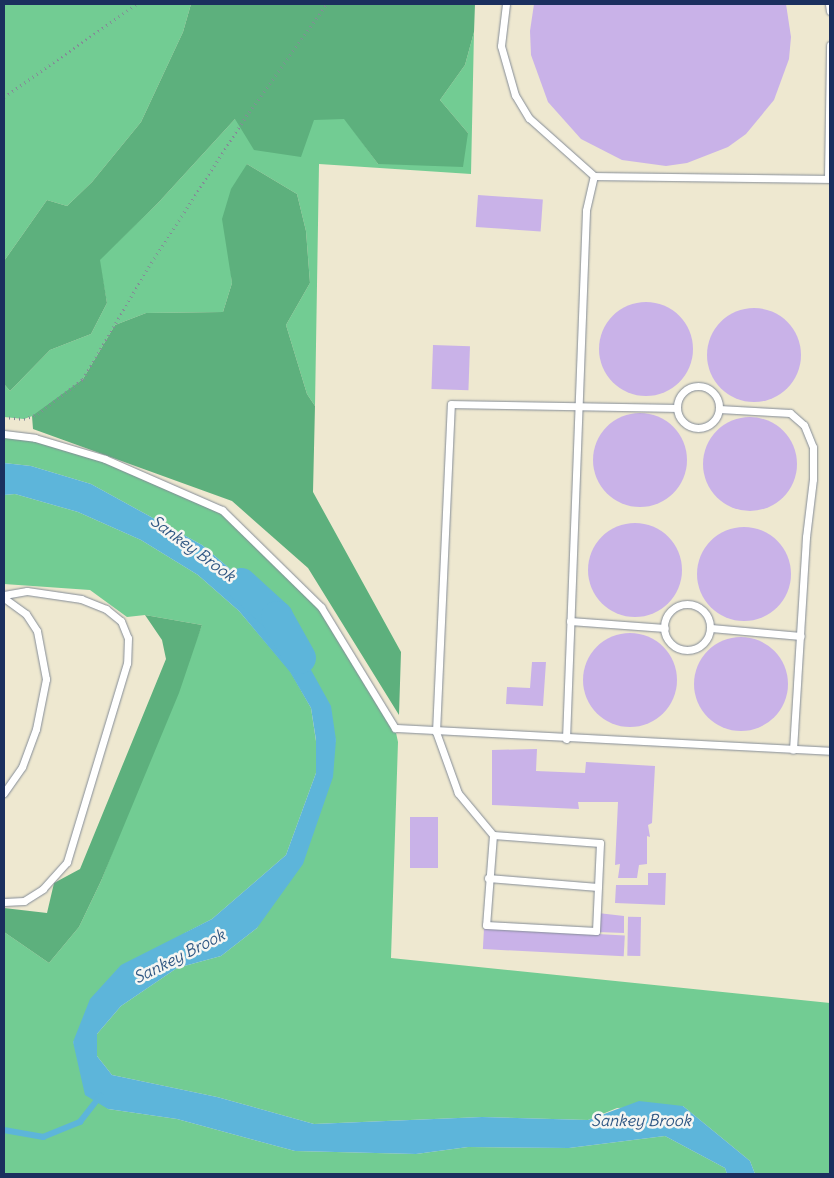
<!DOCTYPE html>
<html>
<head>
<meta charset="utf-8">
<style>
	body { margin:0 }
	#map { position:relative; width:834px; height:1178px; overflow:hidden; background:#eee8d0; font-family:Delius,sans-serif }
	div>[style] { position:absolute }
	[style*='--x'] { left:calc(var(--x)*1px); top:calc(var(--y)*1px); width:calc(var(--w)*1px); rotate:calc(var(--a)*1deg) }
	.green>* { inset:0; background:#72cc93 }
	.forest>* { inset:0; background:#5db07d }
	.water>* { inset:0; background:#5db5da }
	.stream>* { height:5.5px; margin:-2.75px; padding:0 2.75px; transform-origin:2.75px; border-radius:2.75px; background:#5db5da }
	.river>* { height:32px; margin:-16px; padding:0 16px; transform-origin:16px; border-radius:16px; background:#5db5da }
	.building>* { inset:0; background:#c9b2e8; transform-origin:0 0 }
	.round { border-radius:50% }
	.path>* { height:3px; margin-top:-1.5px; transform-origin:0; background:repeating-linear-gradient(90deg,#848c97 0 1px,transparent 0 5px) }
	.roads { filter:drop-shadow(0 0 1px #848c97) drop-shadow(0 0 1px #848c97) }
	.service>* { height:7px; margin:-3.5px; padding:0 3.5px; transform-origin:3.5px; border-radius:3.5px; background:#fff }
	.service>.ring { margin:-3.5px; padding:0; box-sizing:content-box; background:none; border:7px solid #fff; border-radius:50% }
	span { translate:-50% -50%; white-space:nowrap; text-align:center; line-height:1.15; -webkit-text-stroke:5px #f6f6f2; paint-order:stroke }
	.water-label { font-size:16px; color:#2f5783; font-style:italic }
	.frame { position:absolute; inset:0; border:5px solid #1b2f5e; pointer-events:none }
</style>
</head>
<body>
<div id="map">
	<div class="green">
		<div style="clip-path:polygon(4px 4px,191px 4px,183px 32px,141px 122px,92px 182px,67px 206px,47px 200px,4px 261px)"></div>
		<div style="clip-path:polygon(474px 32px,471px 174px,319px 164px,315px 406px,307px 394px,286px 325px,310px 283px,306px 231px,297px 194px,247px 164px,229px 253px,232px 283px,223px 312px,146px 313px,115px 325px,83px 379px,38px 414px,24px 419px,4px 417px,4px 384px,10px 391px,50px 350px,91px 334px,107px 303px,99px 260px,158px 203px,235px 119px,345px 119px,378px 164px,468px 133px,440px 100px,465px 65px)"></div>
		<div style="clip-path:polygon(4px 434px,105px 459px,222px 510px,321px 607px,395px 728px,398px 742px,391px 958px,830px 1003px,830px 1174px,755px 1174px,750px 1161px,683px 1106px,617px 1108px,588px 1120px,482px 1117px,314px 1124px,217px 1097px,112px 1075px,97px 1056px,97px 1034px,121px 1006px,177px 968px,221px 956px,257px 928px,336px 740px,248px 584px,202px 545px,91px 484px,31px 466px,4px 463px)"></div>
		<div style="clip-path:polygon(15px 494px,78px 512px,141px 540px,198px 575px,239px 611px,290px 671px,311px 708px,316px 741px,316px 773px,286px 855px,212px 919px,185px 933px,73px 1042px,108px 1109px,177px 1119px,295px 1151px,416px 1154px,468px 1147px,569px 1148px,665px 1136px,725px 1168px,727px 1174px,4px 1174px,4px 932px,49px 963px,79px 927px,101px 881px,202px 625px,145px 615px,127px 617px,90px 590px,4px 584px,4px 495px)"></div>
	</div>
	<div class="forest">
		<div style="clip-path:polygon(191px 4px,475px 4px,474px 32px,465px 65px,440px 100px,468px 133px,463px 167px,378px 164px,344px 119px,314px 120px,301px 157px,254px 150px,235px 119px,158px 203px,100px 260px,107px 303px,91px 334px,50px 350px,10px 391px,4px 384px,4px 261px,47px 200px,67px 206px,92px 182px,141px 122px,183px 32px)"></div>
		<div style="clip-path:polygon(247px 164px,297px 194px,306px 231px,310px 283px,286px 325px,307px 394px,315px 406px,313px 492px,401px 652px,399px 715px,308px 568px,232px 501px,33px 429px,32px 416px,83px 379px,115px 325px,146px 313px,223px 312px,232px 283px,222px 219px,231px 189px)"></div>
		<div style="clip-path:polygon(145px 615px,202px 625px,179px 693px,101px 881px,79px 927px,49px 963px,4px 932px,4px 908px,47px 913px,54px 883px,80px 869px,166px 659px,162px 640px)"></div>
	</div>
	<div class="water">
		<div style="clip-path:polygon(4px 463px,31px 466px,91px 484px,202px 545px,248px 584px,295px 641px,331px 706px,336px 740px,333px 777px,303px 864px,257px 928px,221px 956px,177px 968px,121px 1006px,97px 1034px,97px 1056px,112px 1075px,217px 1097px,314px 1124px,482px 1117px,588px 1120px,639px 1101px,683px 1106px,750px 1161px,755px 1174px,727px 1174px,725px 1168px,665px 1136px,569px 1148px,468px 1147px,416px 1154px,295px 1151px,177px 1119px,108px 1109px,85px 1095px,73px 1042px,90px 999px,121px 965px,212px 919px,286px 855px,316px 773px,316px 740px,311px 708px,290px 672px,239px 611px,198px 575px,141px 540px,78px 512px,15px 494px,4px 495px)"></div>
	</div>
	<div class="stream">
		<div style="--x:4;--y:1130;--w:40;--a:10"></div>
		<div style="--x:43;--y:1137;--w:40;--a:-22"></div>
		<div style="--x:80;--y:1122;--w:33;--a:-52"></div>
	</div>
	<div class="river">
		<div style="--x:241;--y:584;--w:49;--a:42.5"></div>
		<div style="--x:277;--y:617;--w:47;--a:60.7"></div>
	</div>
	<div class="building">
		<div style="clip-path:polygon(534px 4px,786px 4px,791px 37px,789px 59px,774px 100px,746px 134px,728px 147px,687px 163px,666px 166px,622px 160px,581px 139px,548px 102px,531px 55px,530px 31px)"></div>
		<div style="left:478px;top:195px;width:65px;height:32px;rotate:4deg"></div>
		<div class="round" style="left:599px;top:302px;width:94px;height:94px"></div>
		<div class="round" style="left:707px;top:308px;width:94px;height:94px"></div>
		<div style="left:433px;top:345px;width:37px;height:44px;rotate:2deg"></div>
		<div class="round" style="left:593px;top:413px;width:94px;height:94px"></div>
		<div class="round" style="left:703px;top:417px;width:94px;height:94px"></div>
		<div class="round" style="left:588px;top:523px;width:94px;height:94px"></div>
		<div class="round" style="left:697px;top:527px;width:94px;height:94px"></div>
		<div class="round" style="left:583px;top:633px;width:94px;height:94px"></div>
		<div class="round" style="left:694px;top:637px;width:94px;height:94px"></div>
		<div style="clip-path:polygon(532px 662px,546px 662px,543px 706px,506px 704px,507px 687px,530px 688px)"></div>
		<div style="clip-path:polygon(537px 749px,536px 771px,585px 773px,586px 762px,655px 766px,652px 823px,648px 825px,650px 837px,647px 836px,647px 864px,639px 865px,637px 878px,618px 878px,620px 864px,615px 865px,618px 802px,578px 802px,579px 809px,492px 805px,492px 750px)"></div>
		<div style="left:410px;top:817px;width:28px;height:51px"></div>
		<div style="clip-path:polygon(648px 873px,666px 873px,665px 905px,615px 903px,616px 885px,648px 885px)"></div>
		<div style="clip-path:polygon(598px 913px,624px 916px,624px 933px,598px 932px)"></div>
		<div style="left:641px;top:917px;width:39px;height:13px;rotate:91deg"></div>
		<div style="left:484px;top:928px;width:141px;height:21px;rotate:3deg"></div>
	</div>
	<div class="path">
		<div style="--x:4;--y:97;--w:162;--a:-35"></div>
		<div style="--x:4;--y:417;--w:20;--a:6"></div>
		<div style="--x:24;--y:419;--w:15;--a:-20"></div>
		<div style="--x:38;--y:414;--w:57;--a:-37.9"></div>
		<div style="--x:83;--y:379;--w:125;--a:-59.7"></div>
		<div style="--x:146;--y:271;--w:189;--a:-57.1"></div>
		<div style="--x:249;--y:112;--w:133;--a:-54.2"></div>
	</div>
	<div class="roads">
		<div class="service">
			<div style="--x:506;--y:4;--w:42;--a:96.8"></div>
			<div style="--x:501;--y:46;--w:51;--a:74.1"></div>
			<div style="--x:515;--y:95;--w:27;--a:59"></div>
			<div style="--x:529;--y:118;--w:87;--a:41.7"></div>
			<div style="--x:594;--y:176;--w:236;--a:0.7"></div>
			<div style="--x:829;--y:4;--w:7;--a:82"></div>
			<div style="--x:828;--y:178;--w:133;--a:-89.1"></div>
			<div class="ring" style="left:677px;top:386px;width:35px;height:35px"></div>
			<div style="--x:719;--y:409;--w:71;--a:3.2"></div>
			<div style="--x:790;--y:413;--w:18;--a:41"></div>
			<div style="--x:804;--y:425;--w:24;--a:68"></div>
			<div style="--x:813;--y:447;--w:32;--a:90"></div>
			<div style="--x:813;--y:479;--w:58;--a:96.9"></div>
			<div style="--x:806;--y:537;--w:213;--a:93.5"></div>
			<div style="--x:4;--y:434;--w:31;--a:7"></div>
			<div style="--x:35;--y:438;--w:73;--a:16.7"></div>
			<div style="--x:105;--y:459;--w:128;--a:23.6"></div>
			<div style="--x:222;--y:510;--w:139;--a:44.4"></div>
			<div style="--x:321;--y:607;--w:142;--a:58.6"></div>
			<div style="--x:395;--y:728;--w:436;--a:3"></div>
			<div style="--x:4;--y:595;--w:23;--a:-10"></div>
			<div style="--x:27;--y:591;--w:55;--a:8.4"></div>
			<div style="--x:81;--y:599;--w:27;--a:22"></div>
			<div style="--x:106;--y:609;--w:19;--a:39"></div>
			<div style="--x:121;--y:621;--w:18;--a:68"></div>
			<div style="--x:128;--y:638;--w:25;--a:92"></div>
			<div style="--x:127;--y:663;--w:208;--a:106.8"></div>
			<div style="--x:67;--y:862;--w:36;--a:132"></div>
			<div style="--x:43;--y:889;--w:22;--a:148"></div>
			<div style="--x:24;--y:901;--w:20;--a:177"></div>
			<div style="--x:4;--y:598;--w:27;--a:36"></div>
			<div style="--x:26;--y:614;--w:20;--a:57"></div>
			<div style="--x:37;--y:631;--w:49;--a:79.4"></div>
			<div style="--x:46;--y:679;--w:51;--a:101.3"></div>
			<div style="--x:36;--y:729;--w:40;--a:110.2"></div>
			<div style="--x:22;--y:767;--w:32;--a:125"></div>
			<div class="ring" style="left:664px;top:604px;width:39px;height:39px"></div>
			<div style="--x:570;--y:621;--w:95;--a:4.2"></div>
			<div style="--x:711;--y:628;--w:90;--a:5.1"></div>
			<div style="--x:566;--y:739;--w:529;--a:-87.83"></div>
			<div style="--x:586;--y:210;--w:35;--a:-77"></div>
			<div style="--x:493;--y:835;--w:90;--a:94.4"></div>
			<div style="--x:486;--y:925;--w:110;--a:3.1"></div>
			<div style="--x:596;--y:931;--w:88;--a:-87.4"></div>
			<div style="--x:600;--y:843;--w:107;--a:-175.7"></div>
			<div style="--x:493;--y:835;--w:55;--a:-129.8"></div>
			<div style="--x:458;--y:793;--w:65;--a:-109.8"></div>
			<div style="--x:436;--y:732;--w:328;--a:-87.4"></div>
			<div style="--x:451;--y:404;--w:225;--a:1"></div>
			<div style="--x:488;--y:878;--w:110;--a:4.7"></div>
		</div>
	</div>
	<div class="water-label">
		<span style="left:193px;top:548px;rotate:36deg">Sankey Brook</span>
		<span style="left:179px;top:956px;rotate:-27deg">Sankey Brook</span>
		<span style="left:641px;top:1120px">Sankey Brook</span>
	</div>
	<div class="frame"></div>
</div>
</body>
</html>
